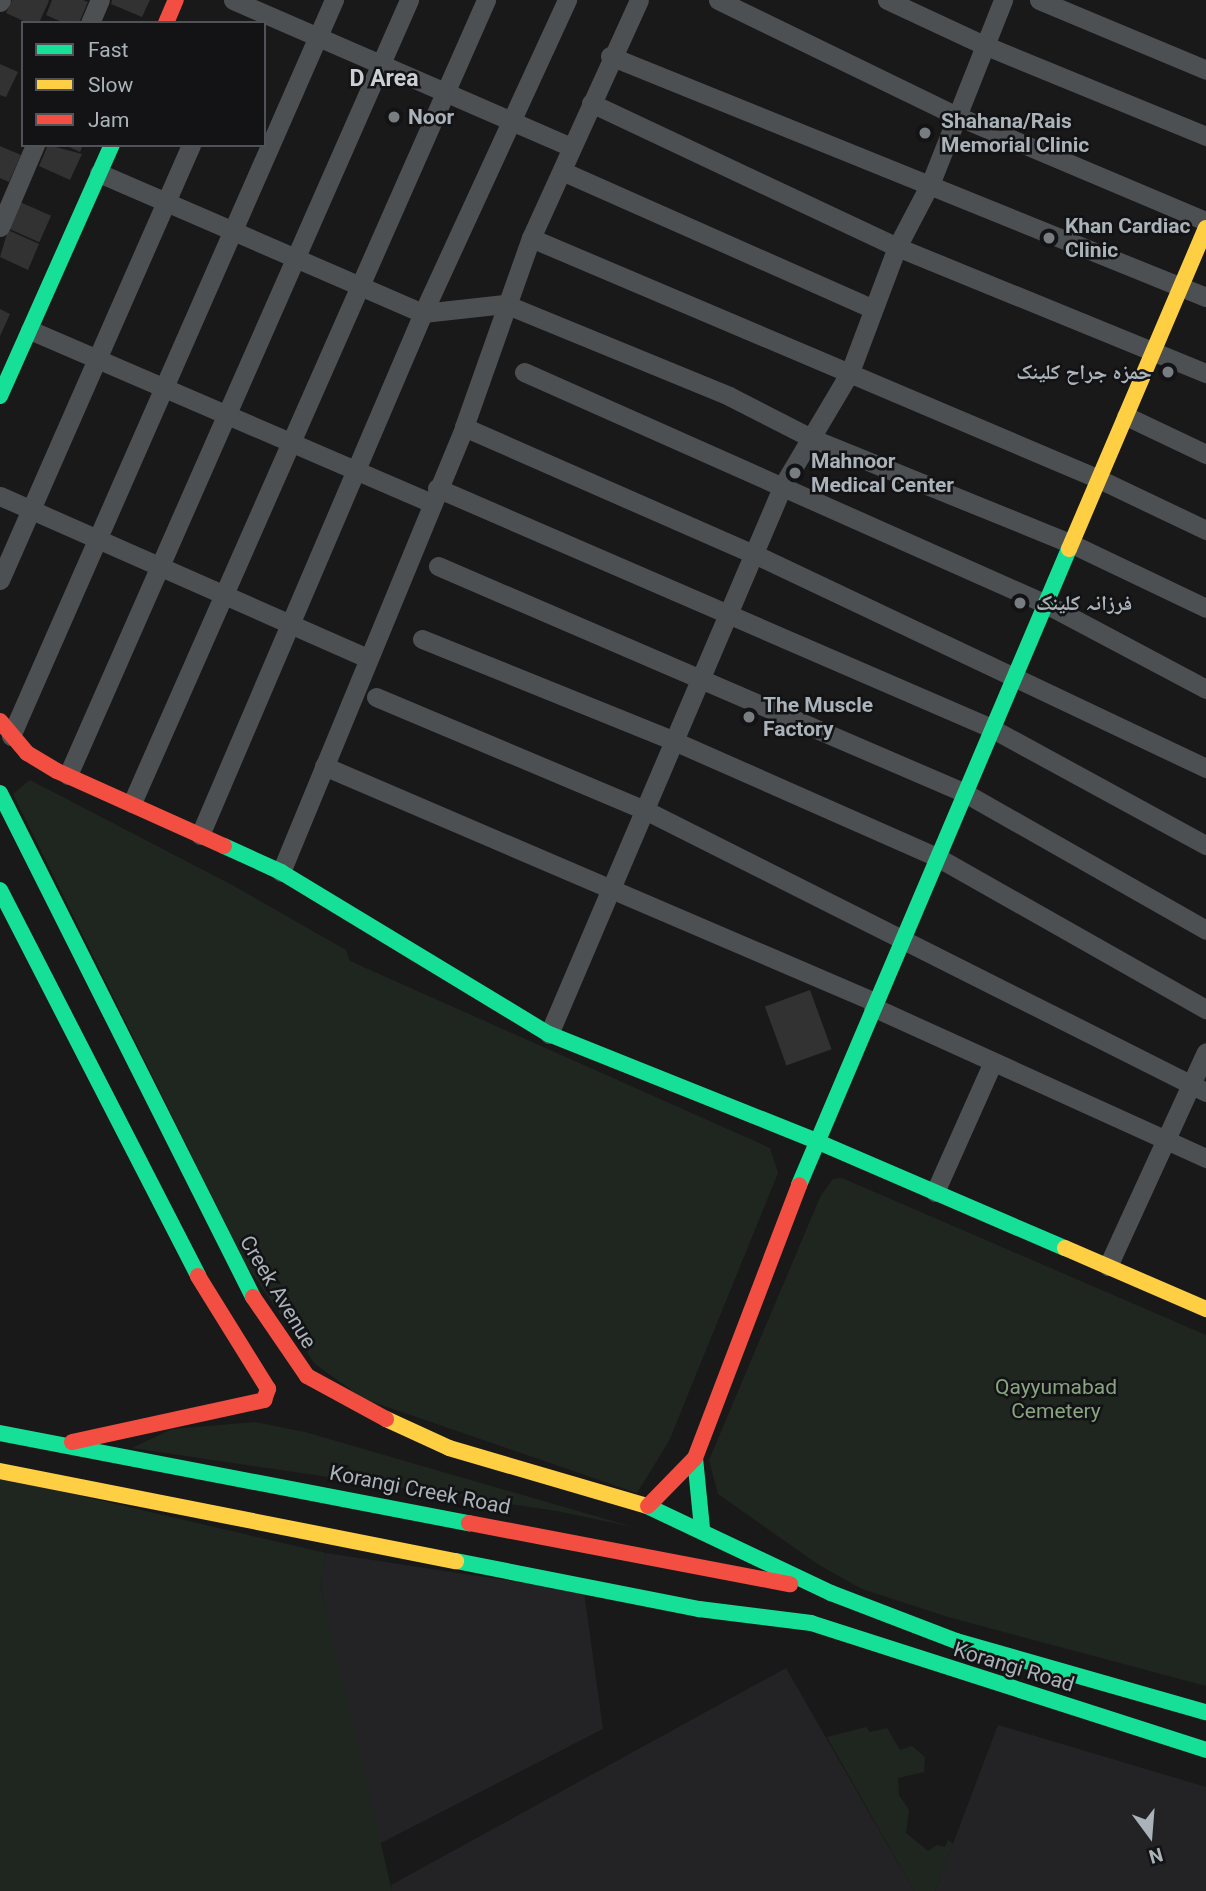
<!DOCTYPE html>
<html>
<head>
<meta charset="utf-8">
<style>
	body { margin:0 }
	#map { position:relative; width:1206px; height:1891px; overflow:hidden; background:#191919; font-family:Roboto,"Noto Naskh Arabic",sans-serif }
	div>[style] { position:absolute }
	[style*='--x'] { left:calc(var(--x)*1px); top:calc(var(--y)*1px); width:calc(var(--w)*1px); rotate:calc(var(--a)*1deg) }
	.built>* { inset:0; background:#232325 }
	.green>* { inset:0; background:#1f261f }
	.building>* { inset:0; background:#323233; transform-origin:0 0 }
	.street>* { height:19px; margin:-9.5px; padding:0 9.5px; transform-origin:9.5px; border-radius:9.5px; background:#4d5052 }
	.fast>* { height:16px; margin:-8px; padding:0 8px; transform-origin:8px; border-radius:8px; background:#16e098 }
	.slow>* { height:16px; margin:-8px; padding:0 8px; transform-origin:8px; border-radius:8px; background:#ffcf43 }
	.jam>* { height:16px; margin:-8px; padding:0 8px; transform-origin:8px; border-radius:8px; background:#f24e42 }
	.dots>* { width:19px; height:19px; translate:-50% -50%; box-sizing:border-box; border:4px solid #131315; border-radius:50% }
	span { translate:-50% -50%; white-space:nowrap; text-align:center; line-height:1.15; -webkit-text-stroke:5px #131315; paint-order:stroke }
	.poi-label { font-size:21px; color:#aab3b9; font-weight:700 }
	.left { translate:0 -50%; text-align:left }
	.right { translate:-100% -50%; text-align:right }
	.street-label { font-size:21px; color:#aab3b9 }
	.park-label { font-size:21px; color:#88a481 }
	.neighbourhood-label { font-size:23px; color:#cbd0d5; font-weight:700 }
	.legend { position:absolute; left:21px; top:21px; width:245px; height:126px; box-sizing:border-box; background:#131315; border:2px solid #4f5357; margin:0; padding:9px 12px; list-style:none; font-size:21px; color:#aab3b9 }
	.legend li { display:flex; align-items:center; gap:14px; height:35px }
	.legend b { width:35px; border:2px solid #4f5357 }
	.north { position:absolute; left:1115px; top:1800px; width:70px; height:70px; -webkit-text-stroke:5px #131315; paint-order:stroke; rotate:164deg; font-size:19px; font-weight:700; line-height:28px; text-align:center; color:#aab3b9 }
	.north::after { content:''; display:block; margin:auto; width:24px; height:32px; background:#aab3b9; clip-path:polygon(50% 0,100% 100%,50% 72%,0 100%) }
</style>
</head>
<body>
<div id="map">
	<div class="built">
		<div style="clip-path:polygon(326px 1553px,584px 1592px,603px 1729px,377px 1845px,320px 1584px)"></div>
		<div style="clip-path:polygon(786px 1668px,914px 1891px,392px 1891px,391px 1885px)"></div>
		<div style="clip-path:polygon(998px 1725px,1206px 1787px,1206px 1891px,935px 1891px)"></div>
	</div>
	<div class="green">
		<div style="clip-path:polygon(30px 780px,234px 886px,346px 950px,350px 961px,770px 1148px,778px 1173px,669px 1441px,637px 1493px,364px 1399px,315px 1364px,246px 1265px,13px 794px)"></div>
		<div style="clip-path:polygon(842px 1178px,1206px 1335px,1206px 1686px,948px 1617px,862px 1589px,819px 1565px,718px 1494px,709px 1460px,821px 1195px,833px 1179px)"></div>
		<div style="clip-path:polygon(255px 1422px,305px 1432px,633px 1527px,557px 1511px,132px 1448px,172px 1429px)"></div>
		<div style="clip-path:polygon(0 1477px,326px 1553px,320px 1585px,392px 1891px,0 1891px)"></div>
		<div style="clip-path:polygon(866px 1727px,870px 1732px,887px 1728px,900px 1750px,912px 1746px,925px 1757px,924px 1772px,898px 1778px,899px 1795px,909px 1810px,906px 1833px,928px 1851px,937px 1845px,945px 1847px,948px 1840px,953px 1844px,935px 1891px,914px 1891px,827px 1737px)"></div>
	</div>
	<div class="building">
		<div style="clip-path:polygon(12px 0,48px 0,49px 1px,39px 23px,28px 23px,6px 13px)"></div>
		<div style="clip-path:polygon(52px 0,83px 0,88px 2px,79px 23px,64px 23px,46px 15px)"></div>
		<div style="clip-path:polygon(112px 0,150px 0,142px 17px,111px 4px)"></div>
		<div style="clip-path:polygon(0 64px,18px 72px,6px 97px,0 95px)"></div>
		<div style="clip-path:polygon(48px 145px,82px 154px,70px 180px,39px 166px)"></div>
		<div style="clip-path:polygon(65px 145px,83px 145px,80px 152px)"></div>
		<div style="clip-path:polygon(0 146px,21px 155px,9px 182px,0 178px)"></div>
		<div style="left:20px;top:202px;width:34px;height:29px;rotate:24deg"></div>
		<div style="clip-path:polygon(8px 230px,39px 244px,28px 270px,0 257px)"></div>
		<div style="clip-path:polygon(0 309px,10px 314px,0 336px)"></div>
		<div style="left:810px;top:990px;width:63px;height:48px;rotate:70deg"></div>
	</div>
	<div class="street">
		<div style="--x:233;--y:0;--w:369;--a:23.5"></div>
		<div style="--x:718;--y:0;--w:266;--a:25.9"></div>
		<div style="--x:957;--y:116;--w:270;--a:22.9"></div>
		<div style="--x:887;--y:0;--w:107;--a:24.9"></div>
		<div style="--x:984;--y:45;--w:240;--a:22.3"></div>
		<div style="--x:1039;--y:0;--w:181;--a:22.7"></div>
		<div style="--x:0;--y:2;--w:2;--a:-63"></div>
		<div style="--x:90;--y:23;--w:25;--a:-67"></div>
		<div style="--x:610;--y:56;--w:643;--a:22.02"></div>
		<div style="--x:591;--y:103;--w:338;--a:25.2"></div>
		<div style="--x:897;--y:247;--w:334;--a:22.2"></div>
		<div style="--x:562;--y:171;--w:340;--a:23.9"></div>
		<div style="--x:99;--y:173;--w:353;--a:23.4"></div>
		<div style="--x:423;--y:313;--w:82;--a:-6.3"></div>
		<div style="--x:505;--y:304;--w:242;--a:22.3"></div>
		<div style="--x:729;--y:396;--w:92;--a:27.1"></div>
		<div style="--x:811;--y:438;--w:282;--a:22.1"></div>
		<div style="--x:1072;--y:544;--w:148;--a:25.5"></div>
		<div style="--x:0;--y:227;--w:89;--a:-66.9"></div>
		<div style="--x:531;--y:238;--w:617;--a:22.99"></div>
		<div style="--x:1099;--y:479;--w:119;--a:25.5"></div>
		<div style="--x:30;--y:330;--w:437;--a:23.3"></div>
		<div style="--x:524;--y:372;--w:571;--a:23.96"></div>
		<div style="--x:1046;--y:604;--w:181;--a:28"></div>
		<div style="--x:1126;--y:416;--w:89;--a:25.4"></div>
		<div style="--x:464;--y:427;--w:317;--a:23.7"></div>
		<div style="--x:754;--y:554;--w:500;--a:25.34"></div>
		<div style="--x:437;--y:488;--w:604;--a:23.42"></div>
		<div style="--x:991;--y:728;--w:245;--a:28.6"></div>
		<div style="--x:0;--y:496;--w:402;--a:23.8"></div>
		<div style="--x:438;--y:566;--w:574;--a:23.3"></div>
		<div style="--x:965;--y:793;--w:277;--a:29.6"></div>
		<div style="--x:0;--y:580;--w:475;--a:-66.3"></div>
		<div style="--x:422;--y:639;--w:272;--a:22"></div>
		<div style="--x:674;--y:741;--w:287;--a:23.8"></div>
		<div style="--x:937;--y:857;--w:309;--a:29.5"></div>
		<div style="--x:376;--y:697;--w:292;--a:22.8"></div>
		<div style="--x:645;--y:810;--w:628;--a:26.69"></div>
		<div style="--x:11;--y:736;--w:804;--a:-66.31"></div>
		<div style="--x:324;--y:766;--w:599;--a:23.19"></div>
		<div style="--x:68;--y:775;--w:847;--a:-66.25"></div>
		<div style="--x:132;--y:803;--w:878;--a:-66.21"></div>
		<div style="--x:200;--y:835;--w:568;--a:-66.87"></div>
		<div style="--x:423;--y:313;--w:345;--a:-65.3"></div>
		<div style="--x:281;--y:872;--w:481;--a:-67.6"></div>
		<div style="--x:464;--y:427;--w:201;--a:-70.5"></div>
		<div style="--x:531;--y:238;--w:261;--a:-65.6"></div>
		<div style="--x:873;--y:1007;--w:366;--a:24.4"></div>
		<div style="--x:549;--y:1034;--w:597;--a:-66.91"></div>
		<div style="--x:783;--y:485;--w:131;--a:-59.3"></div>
		<div style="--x:850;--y:372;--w:134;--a:-69.4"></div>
		<div style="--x:897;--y:247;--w:73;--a:-62.4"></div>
		<div style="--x:931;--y:182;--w:196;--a:-68.4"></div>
		<div style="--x:935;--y:1192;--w:142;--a:-66"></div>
		<div style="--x:1108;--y:1266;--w:235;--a:-65.4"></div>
	</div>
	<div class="fast">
		<div style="--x:0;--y:396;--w:275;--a:-66"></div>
		<div style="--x:0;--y:793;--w:564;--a:63.34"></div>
		<div style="--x:224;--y:846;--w:63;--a:24.5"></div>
		<div style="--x:281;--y:872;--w:313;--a:31.2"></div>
		<div style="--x:549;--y:1034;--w:288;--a:21.8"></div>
		<div style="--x:816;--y:1141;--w:271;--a:23.3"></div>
		<div style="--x:0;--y:890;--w:434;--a:62.8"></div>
		<div style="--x:799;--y:1185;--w:691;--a:-67"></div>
		<div style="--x:0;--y:1433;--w:478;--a:10.9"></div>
		<div style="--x:695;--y:1458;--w:70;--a:84.3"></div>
		<div style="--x:647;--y:1506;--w:204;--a:25.3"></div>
		<div style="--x:831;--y:1593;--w:134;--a:21"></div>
		<div style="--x:956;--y:1641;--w:260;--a:15.9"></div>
		<div style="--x:456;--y:1561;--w:248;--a:11.2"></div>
		<div style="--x:699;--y:1609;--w:113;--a:7.1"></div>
		<div style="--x:811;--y:1623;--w:415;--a:17.8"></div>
	</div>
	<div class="slow">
		<div style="--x:1069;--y:549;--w:349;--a:-66.9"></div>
		<div style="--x:1065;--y:1248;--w:154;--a:23.4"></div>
		<div style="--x:386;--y:1419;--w:69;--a:24.7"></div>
		<div style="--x:449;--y:1448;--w:206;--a:16.3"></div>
		<div style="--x:0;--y:1471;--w:465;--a:11.2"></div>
	</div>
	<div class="jam">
		<div style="--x:166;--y:23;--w:25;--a:-67"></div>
		<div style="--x:0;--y:721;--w:42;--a:49.8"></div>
		<div style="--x:27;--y:753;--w:35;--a:31"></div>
		<div style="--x:57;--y:771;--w:183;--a:24.2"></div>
		<div style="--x:253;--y:1297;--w:96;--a:55.6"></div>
		<div style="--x:307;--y:1376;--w:90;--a:28.6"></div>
		<div style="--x:72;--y:1442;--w:197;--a:-12.3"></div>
		<div style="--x:264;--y:1400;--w:12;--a:-70"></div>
		<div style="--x:268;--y:1389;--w:133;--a:-121.8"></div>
		<div style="--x:648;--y:1506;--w:67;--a:-45.6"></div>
		<div style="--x:695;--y:1458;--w:292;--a:-69.1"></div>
		<div style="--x:469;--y:1523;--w:327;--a:10.8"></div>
	</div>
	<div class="dots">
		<div style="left:394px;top:117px;background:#777d81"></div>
		<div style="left:925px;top:133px;background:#777d81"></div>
		<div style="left:1049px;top:238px;background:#777d81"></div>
		<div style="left:1168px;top:372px;background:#777d81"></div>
		<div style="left:795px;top:473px;background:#777d81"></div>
		<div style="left:1020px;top:603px;background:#777d81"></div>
		<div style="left:749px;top:717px;background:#777d81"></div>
	</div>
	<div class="poi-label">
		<span class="left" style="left:408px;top:117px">Noor</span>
		<span class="left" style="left:941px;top:133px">Shahana/Rais<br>Memorial Clinic</span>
		<span class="left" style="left:1065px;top:238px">Khan Cardiac<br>Clinic</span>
		<span class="right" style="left:1152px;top:372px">حمزہ جراح کلینک</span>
		<span class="left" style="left:811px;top:473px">Mahnoor<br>Medical Center</span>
		<span class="left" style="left:1036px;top:603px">فرزانہ کلینک</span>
		<span class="left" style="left:763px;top:717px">The Muscle<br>Factory</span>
	</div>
	<div class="street-label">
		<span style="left:278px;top:1292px;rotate:59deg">Creek Avenue</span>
		<span style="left:420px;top:1490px;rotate:11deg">Korangi Creek Road</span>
		<span style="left:1014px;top:1667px;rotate:17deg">Korangi Road</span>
	</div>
	<div class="park-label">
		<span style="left:1056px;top:1399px">Qayyumabad<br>Cemetery</span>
	</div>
	<div class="neighbourhood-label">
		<span style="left:384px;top:79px">D Area</span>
	</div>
	<ul class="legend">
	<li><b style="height:9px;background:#16e098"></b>Fast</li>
	<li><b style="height:9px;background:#ffcf43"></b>Slow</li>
	<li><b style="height:9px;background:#f24e42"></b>Jam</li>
	</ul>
	<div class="north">N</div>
</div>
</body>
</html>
